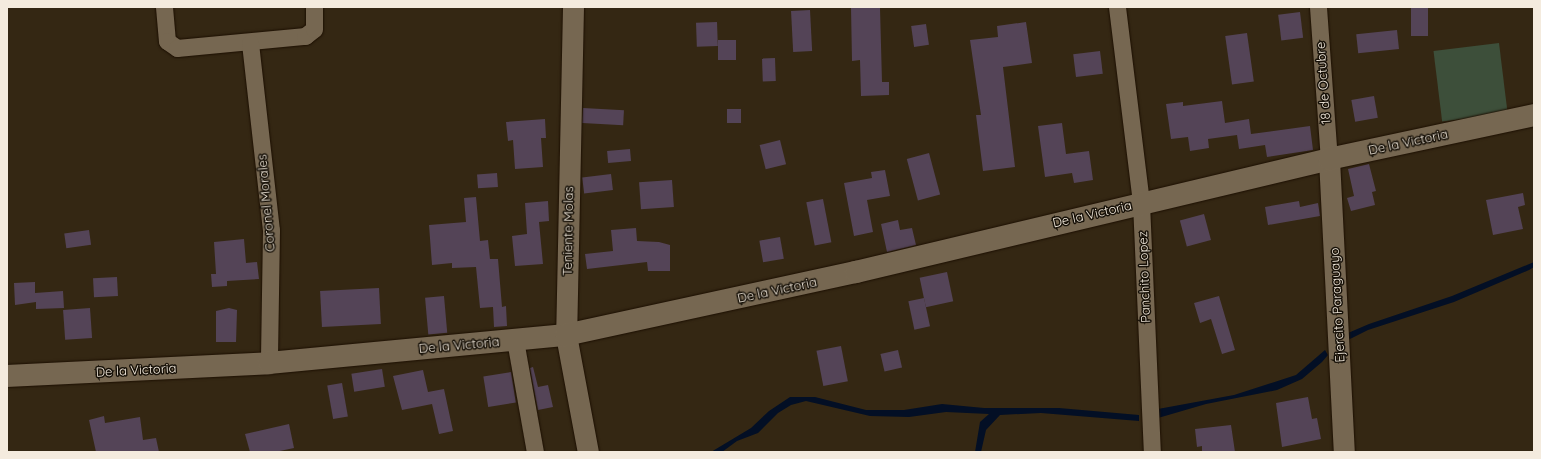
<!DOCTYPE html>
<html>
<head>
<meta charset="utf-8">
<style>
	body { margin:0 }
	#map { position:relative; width:1541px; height:459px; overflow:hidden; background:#342713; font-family:Quicksand,sans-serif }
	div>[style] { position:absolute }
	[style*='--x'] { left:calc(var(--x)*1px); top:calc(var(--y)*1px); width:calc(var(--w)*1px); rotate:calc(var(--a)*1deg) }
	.green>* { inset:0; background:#3d4f3a; transform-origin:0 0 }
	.water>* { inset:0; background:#030f25 }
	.building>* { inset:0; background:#544457; transform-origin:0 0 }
	.roads { filter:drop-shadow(0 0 1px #1c0f00) drop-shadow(0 0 1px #1c0f00) }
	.minor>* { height:17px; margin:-8.5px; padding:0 8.5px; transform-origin:8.5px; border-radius:8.5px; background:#766751 }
	.tertiary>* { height:21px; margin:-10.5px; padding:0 10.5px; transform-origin:10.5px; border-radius:10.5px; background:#766751 }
	.secondary>* { height:22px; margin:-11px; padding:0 11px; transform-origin:11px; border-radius:11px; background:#766751 }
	span { translate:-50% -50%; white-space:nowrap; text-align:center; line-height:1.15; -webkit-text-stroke:3px #171108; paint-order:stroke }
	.street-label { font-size:13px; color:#f4ebde }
	.frame { position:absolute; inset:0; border:8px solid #f4ebde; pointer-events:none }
</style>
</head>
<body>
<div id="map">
	<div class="green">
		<div style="left:1499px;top:43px;width:71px;height:66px;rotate:83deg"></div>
	</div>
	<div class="water">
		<div style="clip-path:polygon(1534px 262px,1534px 267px,1529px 270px,1454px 302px,1368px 330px,1348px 340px,1348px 333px,1369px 324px,1452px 296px)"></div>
		<div style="clip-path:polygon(1325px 350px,1328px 355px,1322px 362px,1302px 379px,1277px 390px,1206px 404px,1158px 418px,1158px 409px,1234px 395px,1296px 375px)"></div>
		<div style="clip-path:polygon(790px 397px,815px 397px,866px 410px,904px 410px,942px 404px,984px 408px,1059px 408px,1139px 415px,1139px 421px,1041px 413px,1000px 415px,986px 430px,981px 452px,975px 452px,980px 422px,989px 414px,946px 412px,909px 417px,870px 416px,806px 401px,791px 405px,778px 413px,758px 433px,737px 441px,722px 452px,711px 452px,751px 428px,769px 411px)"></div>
	</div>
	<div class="building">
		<div style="left:1411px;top:7px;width:17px;height:29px"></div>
		<div style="clip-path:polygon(851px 8px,880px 8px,882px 82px,889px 82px,889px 95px,861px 96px,860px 60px,852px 61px)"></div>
		<div style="left:810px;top:10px;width:41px;height:19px;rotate:87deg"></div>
		<div style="left:1300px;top:12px;width:26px;height:22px;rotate:83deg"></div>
		<div style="left:717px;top:22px;width:24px;height:21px;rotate:88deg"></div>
		<div style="clip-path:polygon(1026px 22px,1032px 63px,1003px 67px,1015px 167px,983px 171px,976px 115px,981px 115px,970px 40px,998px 37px,997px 26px)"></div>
		<div style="left:926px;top:24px;width:21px;height:15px;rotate:82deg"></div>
		<div style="left:1397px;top:30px;width:19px;height:41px;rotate:84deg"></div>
		<div style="left:1247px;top:33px;width:49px;height:22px;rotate:82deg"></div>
		<div style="left:718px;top:40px;width:18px;height:20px"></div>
		<div style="left:1100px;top:51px;width:23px;height:27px;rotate:83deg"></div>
		<div style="left:775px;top:58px;width:23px;height:13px;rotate:88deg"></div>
		<div style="left:1374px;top:96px;width:22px;height:23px;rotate:80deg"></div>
		<div style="clip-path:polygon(1222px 101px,1225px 123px,1249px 119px,1251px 134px,1310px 126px,1313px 150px,1267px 157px,1265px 145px,1239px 149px,1237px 135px,1208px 139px,1209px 148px,1190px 151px,1188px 137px,1171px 139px,1166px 104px,1183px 102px,1183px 106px)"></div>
		<div style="left:583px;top:108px;width:41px;height:15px;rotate:3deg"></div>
		<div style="left:727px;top:109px;width:14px;height:14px"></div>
		<div style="clip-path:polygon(545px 119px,546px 138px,541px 138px,543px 167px,515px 169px,513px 140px,508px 141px,506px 122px)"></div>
		<div style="clip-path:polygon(1062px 123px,1066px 154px,1089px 151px,1093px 180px,1074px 183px,1072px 173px,1045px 177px,1038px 126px)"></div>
		<div style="left:780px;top:140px;width:25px;height:21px;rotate:76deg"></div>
		<div style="left:630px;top:149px;width:12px;height:23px;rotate:85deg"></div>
		<div style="left:929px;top:153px;width:43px;height:23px;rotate:75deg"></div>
		<div style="clip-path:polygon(1369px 164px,1376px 191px,1372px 192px,1375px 205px,1351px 211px,1347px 198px,1354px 196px,1348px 169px)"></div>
		<div style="clip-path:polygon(885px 170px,890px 196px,867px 200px,873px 232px,854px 236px,844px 183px,872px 178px,871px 172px)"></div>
		<div style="left:497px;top:173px;width:14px;height:20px;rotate:86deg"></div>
		<div style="left:611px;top:174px;width:16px;height:29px;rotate:83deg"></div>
		<div style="left:672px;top:180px;width:27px;height:33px;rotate:86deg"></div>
		<div style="clip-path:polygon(1523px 193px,1525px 205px,1518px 207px,1523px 229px,1493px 235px,1486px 200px)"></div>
		<div style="clip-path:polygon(476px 197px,480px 241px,488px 240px,490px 259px,498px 259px,502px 307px,506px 306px,507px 326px,494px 327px,493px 307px,480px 308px,476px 267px,452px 268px,452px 263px,432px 265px,429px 225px,466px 222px,464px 198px)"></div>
		<div style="left:823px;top:199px;width:44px;height:17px;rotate:79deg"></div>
		<div style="clip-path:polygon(548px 201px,549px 221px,539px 222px,543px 264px,515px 266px,512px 236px,527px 234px,525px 203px)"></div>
		<div style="clip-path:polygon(1299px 201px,1300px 207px,1318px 203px,1320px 216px,1268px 225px,1265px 207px)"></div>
		<div style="left:1204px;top:214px;width:27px;height:25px;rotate:75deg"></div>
		<div style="clip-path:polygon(898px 220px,900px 230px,912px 228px,916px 245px,887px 252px,881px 224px)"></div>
		<div style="clip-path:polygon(636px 228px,637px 241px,659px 242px,670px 245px,670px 271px,648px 271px,647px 262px,587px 269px,585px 254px,613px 251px,611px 230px)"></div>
		<div style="left:89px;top:230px;width:15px;height:25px;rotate:82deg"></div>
		<div style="left:780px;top:237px;width:22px;height:21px;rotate:80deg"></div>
		<div style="clip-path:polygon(244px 239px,246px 263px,257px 262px,259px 279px,227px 281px,227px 286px,212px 287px,211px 274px,216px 274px,214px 242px)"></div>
		<div style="left:947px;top:272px;width:30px;height:28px;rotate:78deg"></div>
		<div style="left:117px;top:277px;width:19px;height:24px;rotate:87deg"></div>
		<div style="clip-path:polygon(35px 282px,35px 293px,63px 291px,64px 308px,36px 309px,36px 302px,15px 305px,14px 283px)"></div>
		<div style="left:379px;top:288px;width:36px;height:59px;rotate:87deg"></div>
		<div style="left:444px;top:296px;width:37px;height:19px;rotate:85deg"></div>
		<div style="clip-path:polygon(1219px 296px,1235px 350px,1222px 354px,1211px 319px,1200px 323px,1194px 303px)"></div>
		<div style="left:924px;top:298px;width:29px;height:16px;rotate:78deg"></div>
		<div style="left:90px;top:308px;width:30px;height:27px;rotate:86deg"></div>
		<div style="clip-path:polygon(229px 308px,237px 310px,236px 342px,216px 342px,216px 311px)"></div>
		<div style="left:841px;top:346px;width:36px;height:25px;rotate:79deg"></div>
		<div style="left:898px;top:350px;width:18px;height:18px;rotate:77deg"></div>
		<div style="clip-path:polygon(533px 367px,538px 387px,548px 385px,553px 407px,538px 410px,530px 368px)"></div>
		<div style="left:382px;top:369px;width:18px;height:31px;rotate:81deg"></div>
		<div style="clip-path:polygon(423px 370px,428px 392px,444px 389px,453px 431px,439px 434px,432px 404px,402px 410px,393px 376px)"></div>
		<div style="left:511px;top:372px;width:31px;height:28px;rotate:81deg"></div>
		<div style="left:342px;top:383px;width:34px;height:15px;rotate:80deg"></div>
		<div style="clip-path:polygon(1308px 397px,1312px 419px,1317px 418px,1321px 439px,1282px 447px,1276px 403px)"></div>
		<div style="clip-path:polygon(104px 416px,105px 423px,140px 417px,143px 440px,156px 438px,159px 452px,96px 452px,89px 420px)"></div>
		<div style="clip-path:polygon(289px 424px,294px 448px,275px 452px,250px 452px,245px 434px)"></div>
		<div style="clip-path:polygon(1231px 425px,1235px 452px,1202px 452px,1202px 446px,1197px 447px,1195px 429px)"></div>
	</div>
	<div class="roads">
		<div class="minor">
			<div style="--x:164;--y:7;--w:34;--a:85"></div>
			<div style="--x:167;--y:41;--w:12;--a:35"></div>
			<div style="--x:177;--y:48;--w:129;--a:-5.4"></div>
			<div style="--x:305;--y:36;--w:11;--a:-38"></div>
			<div style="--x:314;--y:29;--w:22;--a:-90"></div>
			<div style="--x:1117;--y:7;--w:197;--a:83"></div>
			<div style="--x:1141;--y:203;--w:249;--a:87.5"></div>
			<div style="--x:1318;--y:7;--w:152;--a:85.9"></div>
			<div style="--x:250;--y:43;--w:188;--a:83.6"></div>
			<div style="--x:271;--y:230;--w:133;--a:90.9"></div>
			<div style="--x:515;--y:340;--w:114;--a:79.9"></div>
		</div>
		<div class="tertiary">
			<div style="--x:573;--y:7;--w:328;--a:91.2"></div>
			<div style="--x:566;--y:335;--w:119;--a:79.4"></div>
			<div style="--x:1329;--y:159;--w:293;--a:87.1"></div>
		</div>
		<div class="secondary">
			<div style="--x:7;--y:376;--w:262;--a:-2.8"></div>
			<div style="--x:269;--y:363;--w:298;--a:-5.4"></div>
			<div style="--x:566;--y:335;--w:297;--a:-12.3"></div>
			<div style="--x:856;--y:272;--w:486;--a:-13.4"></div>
			<div style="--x:1329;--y:159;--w:210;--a:-12.1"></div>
		</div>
	</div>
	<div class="street-label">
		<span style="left:1323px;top:83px;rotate:-94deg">18 de Octubre</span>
		<span style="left:1408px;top:142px;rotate:-12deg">De la Victoria</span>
		<span style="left:266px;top:203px;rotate:-95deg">Coronel Morales</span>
		<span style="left:1092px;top:214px;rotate:-13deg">De la Victoria</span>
		<span style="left:568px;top:231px;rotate:-89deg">Teniente Molas</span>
		<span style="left:1144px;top:277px;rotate:-92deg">Panchito Lopez</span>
		<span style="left:777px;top:290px;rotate:-12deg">De la Victoria</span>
		<span style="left:1337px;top:305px;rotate:-93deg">Ejercito Paraguayo</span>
		<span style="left:459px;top:345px;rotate:-5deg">De la Victoria</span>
		<span style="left:136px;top:370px;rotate:-3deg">De la Victoria</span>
	</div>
	<div class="frame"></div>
</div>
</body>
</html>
